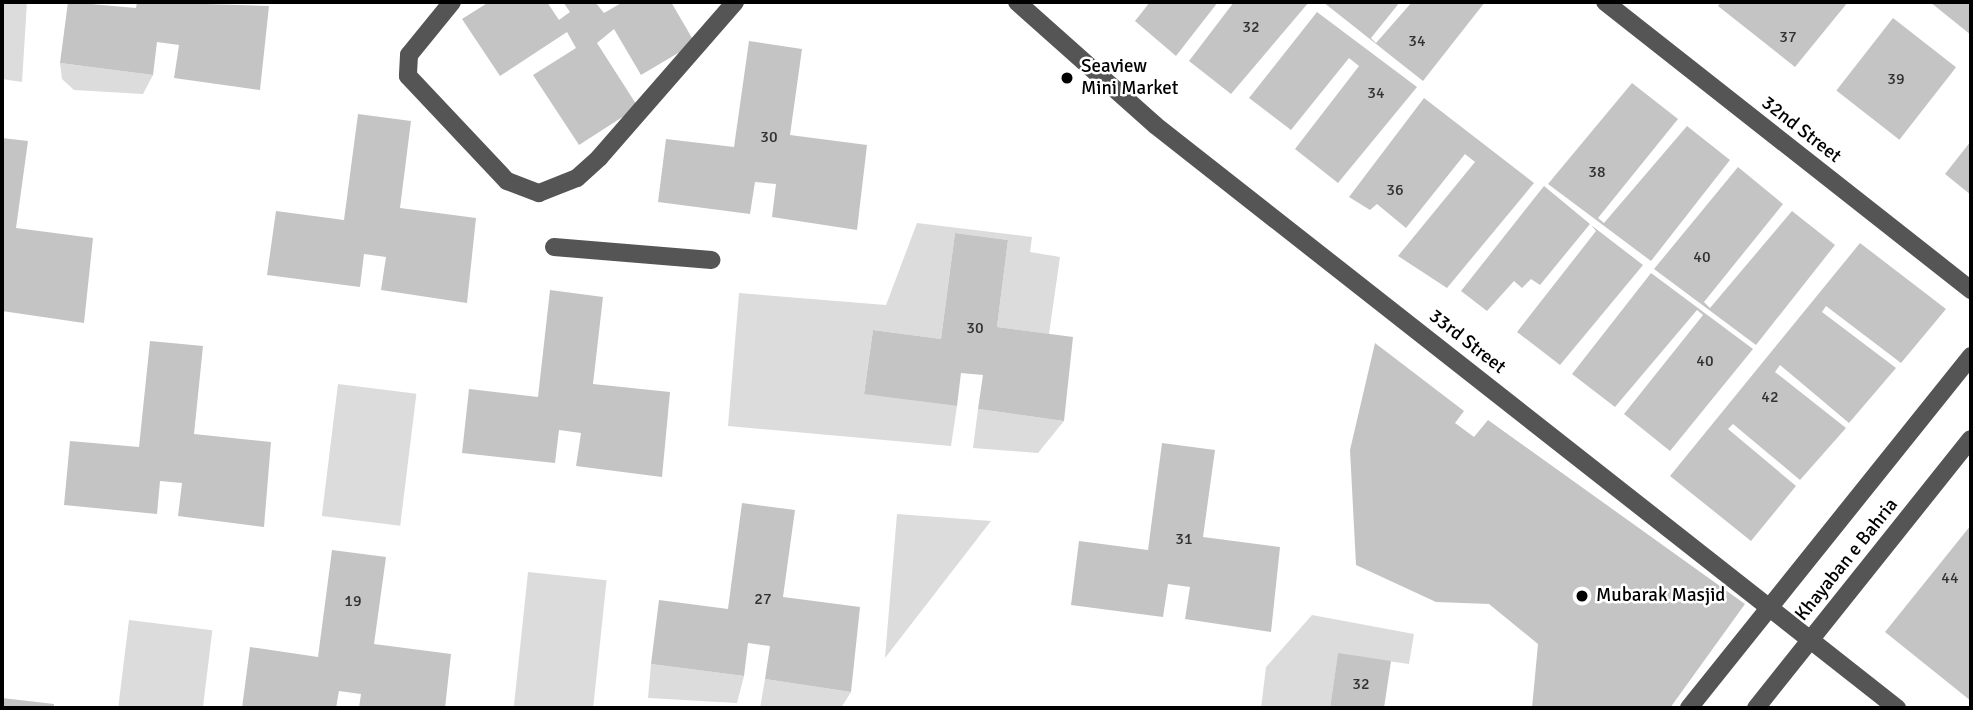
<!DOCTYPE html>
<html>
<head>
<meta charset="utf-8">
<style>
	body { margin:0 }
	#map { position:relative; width:1973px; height:710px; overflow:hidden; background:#fff; font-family:Signika,sans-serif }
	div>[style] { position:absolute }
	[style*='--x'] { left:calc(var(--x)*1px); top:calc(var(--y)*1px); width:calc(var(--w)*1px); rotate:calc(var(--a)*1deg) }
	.green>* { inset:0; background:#dcdcdc; transform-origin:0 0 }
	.building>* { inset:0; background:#c4c4c4; transform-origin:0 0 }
	.minor>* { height:18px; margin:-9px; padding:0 9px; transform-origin:9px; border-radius:9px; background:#555 }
	.dots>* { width:19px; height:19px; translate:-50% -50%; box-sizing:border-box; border:4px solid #fff; border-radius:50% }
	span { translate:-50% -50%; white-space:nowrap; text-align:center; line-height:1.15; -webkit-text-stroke:5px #fff; paint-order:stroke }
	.number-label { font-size:16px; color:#313131 }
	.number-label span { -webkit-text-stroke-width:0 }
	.poi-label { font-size:19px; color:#000 }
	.left { translate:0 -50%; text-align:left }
	.street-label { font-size:19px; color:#000 }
	.frame { position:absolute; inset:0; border:4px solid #000; pointer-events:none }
</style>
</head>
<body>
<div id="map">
	<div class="green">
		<div style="clip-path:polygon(2px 2px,27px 2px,22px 82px,2px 79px)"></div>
		<div style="clip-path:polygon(60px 63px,153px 75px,143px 94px,74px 90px,62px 79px)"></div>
		<div style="clip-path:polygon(917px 223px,1032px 237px,1030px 252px,1060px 257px,1049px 334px,997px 327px,1008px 240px,955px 233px,941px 339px,873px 330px,864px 393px,957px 406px,951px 446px,728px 426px,739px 293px,886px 305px)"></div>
		<div style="left:338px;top:384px;width:79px;height:133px;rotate:7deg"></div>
		<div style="clip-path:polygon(978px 409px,1064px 421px,1038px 453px,973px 448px)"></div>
		<div style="clip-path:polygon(897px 514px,991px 521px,885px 658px)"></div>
		<div style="left:528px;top:572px;width:79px;height:137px;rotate:6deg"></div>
		<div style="clip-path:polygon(1312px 615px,1414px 634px,1409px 664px,1338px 654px,1330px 708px,1261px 708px,1266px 667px)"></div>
		<div style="left:129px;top:620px;width:84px;height:89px;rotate:7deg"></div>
		<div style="clip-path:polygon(651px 664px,744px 676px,737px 703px,648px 698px)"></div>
		<div style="clip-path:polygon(765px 679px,851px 692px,841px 708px,760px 708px)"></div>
	</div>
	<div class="building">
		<div style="clip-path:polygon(68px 2px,136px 8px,137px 2px,269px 6px,260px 90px,174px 78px,179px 45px,157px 42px,153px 75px,60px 63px)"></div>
		<div style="clip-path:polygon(489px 2px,547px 2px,559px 20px,570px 12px,563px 2px,595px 2px,604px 13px,623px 2px,671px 2px,695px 43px,641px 75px,614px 29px,597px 43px,638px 107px,579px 145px,533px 75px,576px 48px,567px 32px,500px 76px,462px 19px)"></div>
		<div style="clip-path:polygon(1150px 2px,1218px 2px,1176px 56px,1135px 21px)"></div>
		<div style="clip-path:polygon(1234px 2px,1309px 2px,1231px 94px,1189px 61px)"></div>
		<div style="clip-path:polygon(1323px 2px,1400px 2px,1371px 38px,1376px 43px,1412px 2px,1485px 2px,1423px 81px)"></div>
		<div style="clip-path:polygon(1721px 2px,1848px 2px,1795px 67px,1718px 6px)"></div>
		<div style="clip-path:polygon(1930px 2px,1971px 2px,1971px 35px)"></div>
		<div style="clip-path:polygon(1317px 12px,1417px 87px,1338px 183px,1295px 149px,1359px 66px,1349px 58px,1291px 130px,1249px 98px)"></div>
		<div style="left:1893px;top:18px;width:80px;height:92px;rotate:38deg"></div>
		<div style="clip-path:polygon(749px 41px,802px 49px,790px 135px,867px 145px,857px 230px,772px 217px,776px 184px,755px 182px,750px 214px,658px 202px,666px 139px,734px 147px)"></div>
		<div style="clip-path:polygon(1632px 83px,1678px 119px,1598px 218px,1604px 223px,1687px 126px,1730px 160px,1651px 261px,1548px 184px)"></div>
		<div style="clip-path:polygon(1424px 98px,1534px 183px,1447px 288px,1398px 256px,1475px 162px,1465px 154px,1406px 228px,1377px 204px,1370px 210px,1349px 197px)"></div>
		<div style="clip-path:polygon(358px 114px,411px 121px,400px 208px,476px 218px,467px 303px,381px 290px,386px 257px,364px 254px,360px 287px,267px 275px,276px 211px,344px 220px)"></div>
		<div style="clip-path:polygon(2px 138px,28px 141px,16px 228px,93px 238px,84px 323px,2px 311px)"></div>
		<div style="clip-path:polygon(1971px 141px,1971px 195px,1945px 174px)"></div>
		<div style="clip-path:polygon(1738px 167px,1783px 204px,1704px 302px,1710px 308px,1792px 211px,1835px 245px,1756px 345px,1654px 269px)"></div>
		<div style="clip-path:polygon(1544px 186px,1590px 224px,1540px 285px,1531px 279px,1522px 288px,1514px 281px,1487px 311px,1461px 291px)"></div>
		<div style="clip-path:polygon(1591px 225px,1643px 265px,1560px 365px,1517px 332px,1596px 231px)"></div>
		<div style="clip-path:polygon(955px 233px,1008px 240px,997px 327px,1073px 337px,1064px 421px,978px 409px,983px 375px,961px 373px,957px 406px,864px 394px,873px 330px,941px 339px)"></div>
		<div style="clip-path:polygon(1860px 243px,1946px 309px,1901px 363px,1826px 306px,1822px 312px,1896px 368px,1849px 423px,1780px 365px,1775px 372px,1846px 428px,1800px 480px,1733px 424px,1728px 429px,1796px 486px,1751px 541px,1670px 476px)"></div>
		<div style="clip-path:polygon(1651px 273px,1753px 349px,1670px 451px,1624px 414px,1703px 315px,1697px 310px,1615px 407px,1572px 374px)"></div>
		<div style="clip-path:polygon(550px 290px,603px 297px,593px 384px,670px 392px,662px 477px,576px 466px,581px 433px,559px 430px,555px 463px,462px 453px,469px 389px,538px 397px)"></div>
		<div style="clip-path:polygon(150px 341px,203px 346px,194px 434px,271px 442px,264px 527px,178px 516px,182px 483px,160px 481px,157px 514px,64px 505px,70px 441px,139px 447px)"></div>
		<div style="clip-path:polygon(1375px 343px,1464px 411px,1455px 423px,1474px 437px,1488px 420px,1745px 604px,1670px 708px,1532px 708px,1538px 644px,1489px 604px,1436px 602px,1356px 565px,1350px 450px)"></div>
		<div style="clip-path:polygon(1162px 443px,1215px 450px,1203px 537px,1280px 547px,1271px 632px,1185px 619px,1190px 587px,1168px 584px,1163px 617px,1071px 605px,1079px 541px,1148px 550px)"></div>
		<div style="clip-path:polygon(742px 503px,795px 510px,783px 597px,860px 607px,851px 692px,765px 679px,770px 646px,748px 643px,744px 676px,651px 664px,659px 600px,728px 609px)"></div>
		<div style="clip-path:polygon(1971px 525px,1971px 701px,1885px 632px)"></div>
		<div style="clip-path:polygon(332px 550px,386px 557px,374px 644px,451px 654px,445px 708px,359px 708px,361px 694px,339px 691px,336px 708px,242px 708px,250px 647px,318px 657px)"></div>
		<div style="clip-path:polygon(1338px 653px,1391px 661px,1384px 708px,1330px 708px)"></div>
		<div style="clip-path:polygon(2px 698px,54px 704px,54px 708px,2px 708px)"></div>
	</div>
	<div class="minor">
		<div style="--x:452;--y:2;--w:68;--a:129.1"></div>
		<div style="--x:409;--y:55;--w:21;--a:93"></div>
		<div style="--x:408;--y:76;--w:144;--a:46.7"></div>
		<div style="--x:507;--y:181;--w:34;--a:21"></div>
		<div style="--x:539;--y:193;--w:41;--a:-21.5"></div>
		<div style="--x:577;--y:178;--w:30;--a:-42"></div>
		<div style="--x:599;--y:158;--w:207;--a:-48.9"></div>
		<div style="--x:1017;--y:2;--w:185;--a:41.7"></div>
		<div style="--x:1155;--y:125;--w:944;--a:38.16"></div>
		<div style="--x:1605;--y:2;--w:466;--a:38.2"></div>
		<div style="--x:554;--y:247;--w:158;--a:4.7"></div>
		<div style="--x:1689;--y:708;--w:451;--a:-51.3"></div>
		<div style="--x:1756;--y:708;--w:344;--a:-51.4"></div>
	</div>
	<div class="dots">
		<div style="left:1067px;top:78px;background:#000"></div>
		<div style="left:1582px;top:596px;background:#000"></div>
	</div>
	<div class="number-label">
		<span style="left:1251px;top:27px">32</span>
		<span style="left:1788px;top:37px">37</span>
		<span style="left:1417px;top:41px">34</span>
		<span style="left:1896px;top:79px">39</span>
		<span style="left:1376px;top:93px">34</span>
		<span style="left:769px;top:137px">30</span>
		<span style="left:1597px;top:172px">38</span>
		<span style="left:1395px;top:190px">36</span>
		<span style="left:1702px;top:257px">40</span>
		<span style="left:975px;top:328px">30</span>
		<span style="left:1705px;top:361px">40</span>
		<span style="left:1770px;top:397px">42</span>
		<span style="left:1184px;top:539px">31</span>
		<span style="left:1950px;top:578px">44</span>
		<span style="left:763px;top:599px">27</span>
		<span style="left:353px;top:601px">19</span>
		<span style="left:1361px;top:684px">32</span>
	</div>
	<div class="poi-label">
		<span class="left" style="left:1081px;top:78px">Seaview<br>Mini Market</span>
		<span class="left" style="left:1596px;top:596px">Mubarak Masjid</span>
	</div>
	<div class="street-label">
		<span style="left:1801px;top:130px;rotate:38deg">32nd Street</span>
		<span style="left:1467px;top:342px;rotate:38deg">33rd Street</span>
		<span style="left:1847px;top:560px;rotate:-51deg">Khayaban e Bahria</span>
	</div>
	<div class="frame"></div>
</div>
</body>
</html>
